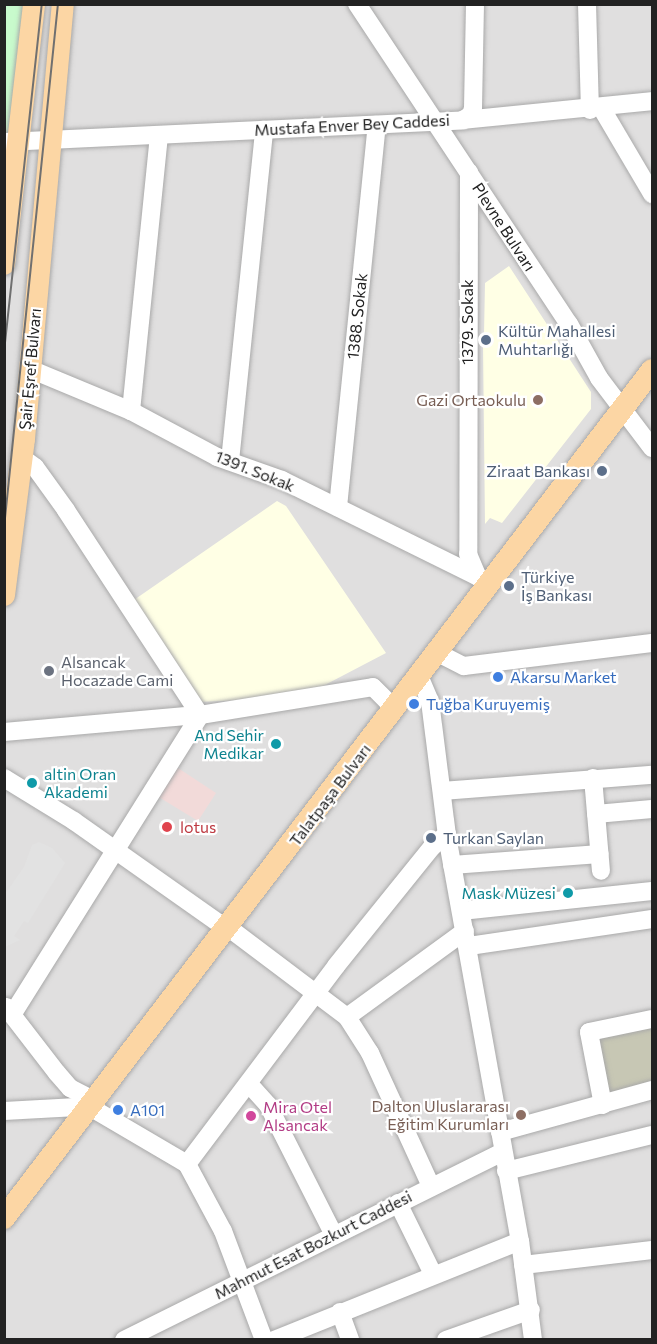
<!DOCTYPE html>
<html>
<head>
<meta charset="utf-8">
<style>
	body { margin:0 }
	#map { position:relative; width:657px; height:1344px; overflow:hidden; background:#f2efe9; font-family:Commissioner,sans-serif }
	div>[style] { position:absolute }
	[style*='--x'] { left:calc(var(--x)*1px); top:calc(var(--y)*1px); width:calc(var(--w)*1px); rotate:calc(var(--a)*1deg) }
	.residential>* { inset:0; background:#e0dfdf; transform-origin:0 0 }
	.commercial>* { inset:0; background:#f2dad9 }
	.education>* { inset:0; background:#ffffe5 }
	.construction>* { inset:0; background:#c7c7b4 }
	.park>* { inset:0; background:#c8facc }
	.parking>* { inset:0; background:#e2e2e2 }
	.roads { filter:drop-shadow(0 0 2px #a9a9a9) drop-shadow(0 0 2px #a9a9a9) }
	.minor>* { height:18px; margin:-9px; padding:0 9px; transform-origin:9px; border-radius:9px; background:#fff }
	.major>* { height:22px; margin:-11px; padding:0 11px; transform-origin:11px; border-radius:11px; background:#fcd6a4 }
	.tram>* { height:1.5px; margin:-0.75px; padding:0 0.75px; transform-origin:0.75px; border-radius:0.75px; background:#707070 }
	.dots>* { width:16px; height:16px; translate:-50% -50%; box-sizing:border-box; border:3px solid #fff; border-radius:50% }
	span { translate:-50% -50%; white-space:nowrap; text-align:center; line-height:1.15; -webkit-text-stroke:4.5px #fff; paint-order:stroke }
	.street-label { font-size:16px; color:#222 }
	.service-label { font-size:16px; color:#4e5e75 }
	.left { translate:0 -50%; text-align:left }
	.right { translate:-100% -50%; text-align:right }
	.education-label { font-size:16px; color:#785e54 }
	.worship-label { font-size:16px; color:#5b616d }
	.shop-label { font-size:16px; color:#366cbe }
	.culture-label { font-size:16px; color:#0d838f }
	.health-label { font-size:16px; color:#be3a42 }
	.hotel-label { font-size:16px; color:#b23c85 }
	.frame { position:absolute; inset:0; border:6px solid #222; pointer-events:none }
</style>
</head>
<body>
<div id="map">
	<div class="residential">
		<div style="left:5px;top:5px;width:647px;height:1334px"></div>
	</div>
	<div class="commercial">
		<div style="clip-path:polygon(178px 768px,216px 793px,198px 821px,157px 796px,173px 769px)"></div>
	</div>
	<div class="education">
		<div style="clip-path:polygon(509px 266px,591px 392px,591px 409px,502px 523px,490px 518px,485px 524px,483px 346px,487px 346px,488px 333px,484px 333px,485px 283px)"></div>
		<div style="clip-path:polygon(277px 501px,286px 506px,386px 653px,321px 687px,243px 700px,199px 702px,173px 657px,131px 602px)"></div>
	</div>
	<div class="construction">
		<div style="clip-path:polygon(652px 1022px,652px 1088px,606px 1102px,593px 1034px)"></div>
	</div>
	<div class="park">
		<div style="clip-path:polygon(4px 5px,26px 5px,14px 134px,5px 134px)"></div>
	</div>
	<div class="parking">
		<div style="clip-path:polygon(39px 842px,52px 848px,65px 863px,28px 923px,24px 921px,14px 936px,20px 940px,5px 947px,5px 894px,24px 867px,32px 845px)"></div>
	</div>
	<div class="roads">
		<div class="minor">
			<div style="--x:357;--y:4;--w:384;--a:56.5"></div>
			<div style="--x:569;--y:324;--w:62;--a:60.9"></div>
			<div style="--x:599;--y:378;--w:88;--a:52.9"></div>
			<div style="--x:587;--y:4;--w:106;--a:88.4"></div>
			<div style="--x:602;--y:109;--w:99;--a:59.5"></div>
			<div style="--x:463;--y:120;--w:9;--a:-32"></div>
			<div style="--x:471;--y:115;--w:7;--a:-74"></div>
			<div style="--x:473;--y:108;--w:104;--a:-88.9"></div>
			<div style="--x:4;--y:142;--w:460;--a:-2.7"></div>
			<div style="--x:463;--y:120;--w:190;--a:-5.7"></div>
			<div style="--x:469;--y:172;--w:382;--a:90.1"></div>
			<div style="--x:468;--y:554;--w:25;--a:67"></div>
			<div style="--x:30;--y:369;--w:109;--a:22.6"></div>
			<div style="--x:131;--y:411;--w:98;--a:28.1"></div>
			<div style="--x:217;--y:457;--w:69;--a:19.5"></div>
			<div style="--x:282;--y:480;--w:219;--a:26.3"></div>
			<div style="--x:131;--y:411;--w:277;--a:-84.2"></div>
			<div style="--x:230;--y:461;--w:333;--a:-84.1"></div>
			<div style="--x:338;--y:507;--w:384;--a:-84.2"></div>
			<div style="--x:438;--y:653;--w:29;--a:27"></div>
			<div style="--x:464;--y:666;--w:189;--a:-7"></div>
			<div style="--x:420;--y:678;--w:25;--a:67"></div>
			<div style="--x:430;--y:701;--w:136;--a:82.8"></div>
			<div style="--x:447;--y:836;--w:412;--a:79.8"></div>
			<div style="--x:520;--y:1241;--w:100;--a:82.5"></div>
			<div style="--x:4;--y:732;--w:197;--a:-5"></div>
			<div style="--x:200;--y:715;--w:175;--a:-9.2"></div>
			<div style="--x:373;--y:687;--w:21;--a:45"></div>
			<div style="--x:4;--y:778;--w:82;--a:31.6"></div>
			<div style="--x:74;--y:821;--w:175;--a:35.2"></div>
			<div style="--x:593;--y:778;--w:93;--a:85.1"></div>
			<div style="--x:442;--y:791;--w:211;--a:-4.4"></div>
			<div style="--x:596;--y:814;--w:56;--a:-5.1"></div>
			<div style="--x:452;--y:865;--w:148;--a:-4.3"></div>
			<div style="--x:461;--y:911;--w:192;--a:-6"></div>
			<div style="--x:229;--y:928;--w:148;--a:37"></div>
			<div style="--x:347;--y:1017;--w:43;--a:57.4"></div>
			<div style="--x:370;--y:1053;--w:146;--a:65.4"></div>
			<div style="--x:469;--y:946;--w:185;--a:-8.4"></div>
			<div style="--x:6;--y:1007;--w:83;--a:52.3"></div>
			<div style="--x:57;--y:1073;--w:20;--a:49"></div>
			<div style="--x:70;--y:1088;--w:18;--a:27"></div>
			<div style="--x:12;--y:1015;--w:354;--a:-57.9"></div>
			<div style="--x:200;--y:715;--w:245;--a:-123.2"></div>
			<div style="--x:66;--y:510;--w:53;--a:-125.8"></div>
			<div style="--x:35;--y:467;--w:17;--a:-144"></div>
			<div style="--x:347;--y:1017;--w:146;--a:-36.1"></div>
			<div style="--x:249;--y:1084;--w:28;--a:48"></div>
			<div style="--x:268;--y:1105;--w:146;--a:63.1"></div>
			<div style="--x:603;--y:1105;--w:74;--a:-100.9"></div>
			<div style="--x:589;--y:1032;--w:64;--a:-11.7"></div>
			<div style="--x:90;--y:1107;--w:113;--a:30.4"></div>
			<div style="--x:187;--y:1164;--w:76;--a:61.8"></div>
			<div style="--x:223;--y:1231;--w:116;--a:69.4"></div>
			<div style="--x:4;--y:1111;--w:73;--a:-3.1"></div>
			<div style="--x:500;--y:1132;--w:158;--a:-15.4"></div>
			<div style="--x:187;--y:1164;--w:248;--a:-53"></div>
			<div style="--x:336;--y:966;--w:153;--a:-51.1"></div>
			<div style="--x:432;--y:847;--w:20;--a:-41"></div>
			<div style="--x:506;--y:1171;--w:150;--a:-13.9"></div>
			<div style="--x:398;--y:1203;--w:79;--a:63.8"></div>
			<div style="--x:523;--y:1265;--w:130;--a:-6.6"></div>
			<div style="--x:340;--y:1312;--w:30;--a:70"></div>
			<div style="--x:124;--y:1340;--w:422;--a:-26.4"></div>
			<div style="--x:274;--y:1340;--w:265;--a:-21.9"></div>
			<div style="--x:446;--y:1340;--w:90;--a:-19.4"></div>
		</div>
		<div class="major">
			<div style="--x:4;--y:264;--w:262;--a:-83.4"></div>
			<div style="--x:4;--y:595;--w:157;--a:-82.7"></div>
			<div style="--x:24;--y:439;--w:437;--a:-84.9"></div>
			<div style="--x:4;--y:1218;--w:1067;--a:-52.61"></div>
		</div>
	</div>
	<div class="tram">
		<div style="--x:4;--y:352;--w:350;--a:-83.8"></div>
		<div style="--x:4;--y:528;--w:527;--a:-84.12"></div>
	</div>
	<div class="dots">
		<div style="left:486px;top:340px;background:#5c6f8a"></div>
		<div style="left:538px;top:400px;background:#8d6e63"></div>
		<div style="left:602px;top:471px;background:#5c6f8a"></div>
		<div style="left:509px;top:586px;background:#5c6f8a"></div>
		<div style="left:49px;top:671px;background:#6b7280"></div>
		<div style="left:498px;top:677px;background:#3f7fe0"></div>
		<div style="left:414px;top:704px;background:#3f7fe0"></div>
		<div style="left:276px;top:744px;background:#0f9aa8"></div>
		<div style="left:32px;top:783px;background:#0f9aa8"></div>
		<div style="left:167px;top:827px;background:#e0444e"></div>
		<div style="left:431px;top:838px;background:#5c6f8a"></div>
		<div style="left:568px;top:893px;background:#0f9aa8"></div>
		<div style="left:118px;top:1110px;background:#3f7fe0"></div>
		<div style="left:521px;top:1115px;background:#8d6e63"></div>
		<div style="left:251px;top:1116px;background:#d1479c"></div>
	</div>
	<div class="street-label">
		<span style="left:352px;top:125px;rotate:-3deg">Mustafa Enver Bey Caddesi</span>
		<span style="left:504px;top:227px;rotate:57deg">Plevne Bulvarı</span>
		<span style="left:357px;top:316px;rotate:-84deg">1388. Sokak</span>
		<span style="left:467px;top:322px;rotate:-90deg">1379. Sokak</span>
		<span style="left:30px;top:369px;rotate:-85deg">Şair Eşref Bulvarı</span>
		<span style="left:255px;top:471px;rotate:22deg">1391. Sokak</span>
		<span style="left:330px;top:795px;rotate:-53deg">Talatpaşa Bulvarı</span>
		<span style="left:313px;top:1245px;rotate:-27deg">Mahmut Esat Bozkurt Caddesi</span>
	</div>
	<div class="service-label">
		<span class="left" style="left:498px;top:340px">Kültür Mahallesi<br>Muhtarlığı</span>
		<span class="right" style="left:590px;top:471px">Ziraat Bankası</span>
		<span class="left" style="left:521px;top:586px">Türkiye<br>İş Bankası</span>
		<span class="left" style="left:443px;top:838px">Turkan Saylan</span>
	</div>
	<div class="education-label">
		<span class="right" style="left:526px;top:400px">Gazi Ortaokulu</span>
		<span class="right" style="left:509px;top:1115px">Dalton Uluslararası<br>Eğitim Kurumları</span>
	</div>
	<div class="worship-label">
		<span class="left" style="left:61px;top:671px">Alsancak<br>Hocazade Cami</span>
	</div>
	<div class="shop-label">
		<span class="left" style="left:510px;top:677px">Akarsu Market</span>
		<span class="left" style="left:426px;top:704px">Tuğba Kuruyemiş</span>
		<span class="left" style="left:130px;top:1110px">A101</span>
	</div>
	<div class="culture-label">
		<span class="right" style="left:264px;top:744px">And Sehir<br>Medikar</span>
		<span class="left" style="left:44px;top:783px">altin Oran<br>Akademi</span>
		<span class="right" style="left:556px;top:893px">Mask Müzesi</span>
	</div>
	<div class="health-label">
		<span class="left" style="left:180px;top:827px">lotus</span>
	</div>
	<div class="hotel-label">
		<span class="left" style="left:263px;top:1116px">Mira Otel<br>Alsancak</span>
	</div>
	<div class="frame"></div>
</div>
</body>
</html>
